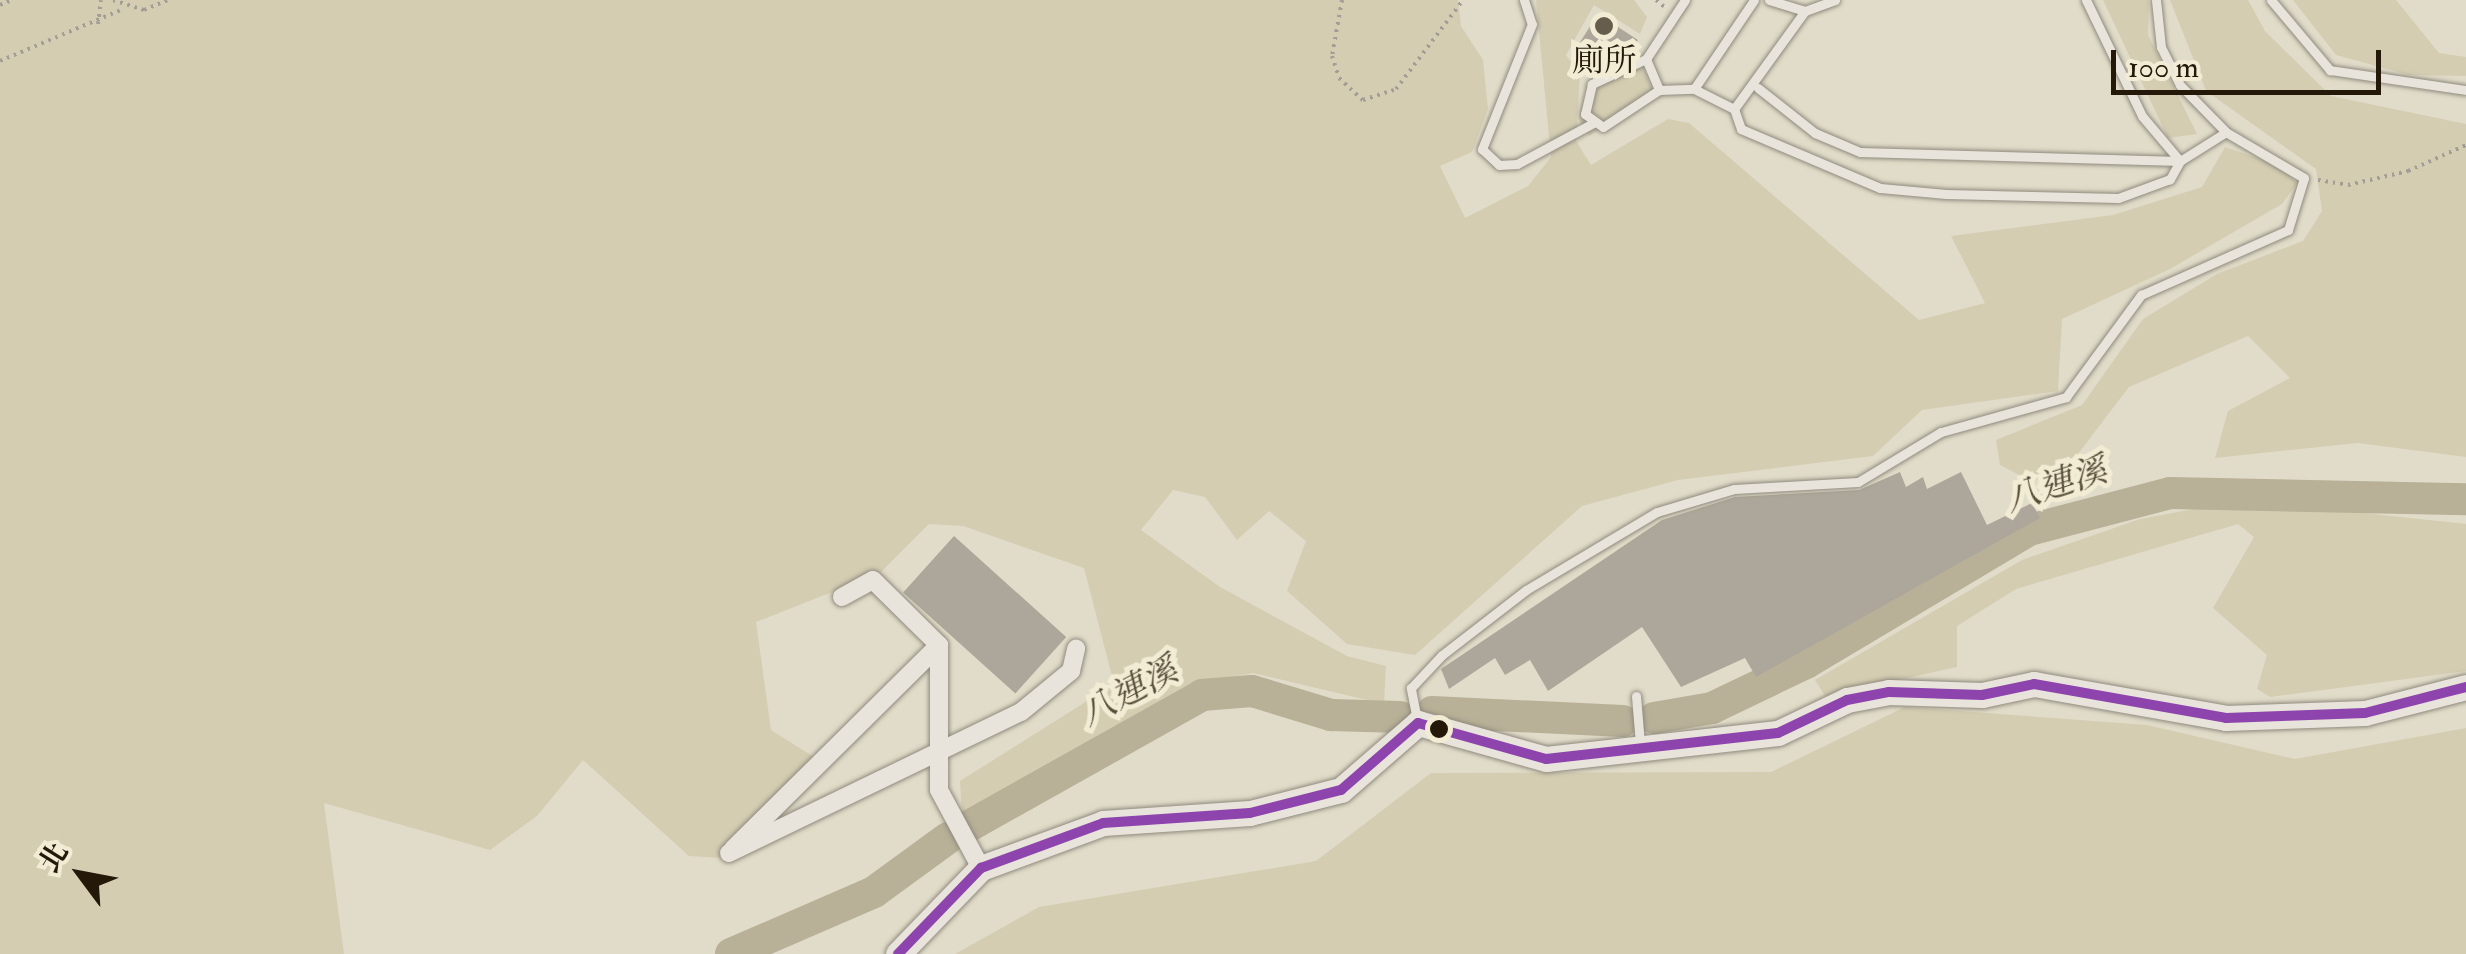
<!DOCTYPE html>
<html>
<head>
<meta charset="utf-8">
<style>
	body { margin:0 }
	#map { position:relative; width:2466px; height:954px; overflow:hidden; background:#e1dcc9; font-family:"IM FELL Double Pica","Noto Serif TC",serif }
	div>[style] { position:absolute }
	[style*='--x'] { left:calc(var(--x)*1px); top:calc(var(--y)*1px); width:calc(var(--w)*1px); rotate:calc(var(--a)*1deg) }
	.green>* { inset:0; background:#d4cdb2 }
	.river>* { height:32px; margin:-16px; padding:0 16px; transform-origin:16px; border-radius:16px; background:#b8b097 }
	.building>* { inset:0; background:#aca79a; transform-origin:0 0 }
	.path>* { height:4px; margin-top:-2px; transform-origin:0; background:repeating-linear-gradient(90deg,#a29e95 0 2.5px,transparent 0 7.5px) }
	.roads { filter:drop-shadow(0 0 2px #8f8a7e) drop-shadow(0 0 2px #8f8a7e) }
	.lane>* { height:9px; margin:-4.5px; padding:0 4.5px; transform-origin:4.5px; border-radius:4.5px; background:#e8e4db }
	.street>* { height:18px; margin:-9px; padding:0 9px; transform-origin:9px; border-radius:9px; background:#e8e4db }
	.secondary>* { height:25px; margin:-12.5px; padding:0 12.5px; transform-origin:12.5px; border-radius:12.5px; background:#e8e4db }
	.bus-1>* { height:10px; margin:-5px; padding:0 5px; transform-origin:5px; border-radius:5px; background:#8e44ad }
	.dots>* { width:28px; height:28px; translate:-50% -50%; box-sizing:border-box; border:5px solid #f2ecd5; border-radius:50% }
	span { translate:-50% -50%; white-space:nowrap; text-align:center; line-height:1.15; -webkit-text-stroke:10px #f2ecd5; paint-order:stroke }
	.poi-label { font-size:32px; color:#241809 }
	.water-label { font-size:35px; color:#584d39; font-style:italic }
	.north { position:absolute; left:30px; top:824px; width:100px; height:100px; -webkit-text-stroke:8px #f2ecd5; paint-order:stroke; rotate:302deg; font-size:28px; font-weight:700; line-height:40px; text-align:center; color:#241809 }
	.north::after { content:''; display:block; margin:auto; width:35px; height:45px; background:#241809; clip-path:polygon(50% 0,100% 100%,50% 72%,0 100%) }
	.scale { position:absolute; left:2111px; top:50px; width:270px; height:45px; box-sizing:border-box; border:5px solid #241809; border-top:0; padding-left:12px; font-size:30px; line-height:35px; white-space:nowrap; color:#241809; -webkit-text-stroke:8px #f2ecd5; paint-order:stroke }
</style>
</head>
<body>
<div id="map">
	<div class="green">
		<div style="clip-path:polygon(0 0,1458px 0,1461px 26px,1483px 60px,1488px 109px,1472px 152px,1440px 166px,1465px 218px,1528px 186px,1551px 157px,1536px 0,1634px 0,1647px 17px,1640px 34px,1594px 5px,1566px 55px,1580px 74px,1576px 141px,1591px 165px,1668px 119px,1689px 123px,1919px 320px,1985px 303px,1951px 236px,2113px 215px,2202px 187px,2225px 147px,2278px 165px,2297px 183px,2282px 204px,2170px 269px,2062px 319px,2058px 391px,1922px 410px,1873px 456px,1678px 480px,1582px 506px,1415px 655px,1347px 644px,1287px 591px,1306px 541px,1269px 511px,1237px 540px,1205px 497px,1173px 490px,1141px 530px,1220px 587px,1347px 656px,1386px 666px,1384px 704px,1253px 673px,1186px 686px,962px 814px,960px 781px,1114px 684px,1084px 568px,963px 526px,929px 524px,880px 573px,756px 622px,771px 730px,825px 764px,738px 859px,689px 856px,583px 760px,537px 816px,490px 850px,324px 803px,344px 954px,0 954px)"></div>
		<div style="clip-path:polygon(2103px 0,2149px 0,2148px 35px,2197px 134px,2168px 138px)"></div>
		<div style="clip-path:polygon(2170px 0,2248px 0,2265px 31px,2331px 96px,2466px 124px,2466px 457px,2358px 443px,2215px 458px,2228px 411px,2290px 378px,2248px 336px,2129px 387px,2078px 454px,2033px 482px,2000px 465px,1996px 440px,2082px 405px,2143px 319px,2217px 274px,2303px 241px,2322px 211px,2316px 169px,2206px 91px)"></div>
		<div style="clip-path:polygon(2293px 0,2396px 0,2439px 53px,2466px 57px,2466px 76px,2409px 75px,2336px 55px)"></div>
		<div style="clip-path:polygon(1637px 54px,1655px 96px,1589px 136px,1578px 119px,1589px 85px,1601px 66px)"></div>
		<div style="clip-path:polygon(2242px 500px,2466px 524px,2466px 671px,2270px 697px,2257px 689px,2267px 655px,2213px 608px,2254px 537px,2238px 524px,2016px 589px,1957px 626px,1957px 667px,1825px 696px,1815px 680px,2022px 560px,2140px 519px)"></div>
		<div style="clip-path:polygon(1905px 707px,2147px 725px,2295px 759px,2466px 728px,2466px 954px,955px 954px,1039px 907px,1316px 861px,1431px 773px,1771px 772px)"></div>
	</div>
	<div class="river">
		<div style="--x:1432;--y:712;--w:191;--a:2.7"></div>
		<div style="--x:1654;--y:718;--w:59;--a:-9.8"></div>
		<div style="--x:1712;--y:708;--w:104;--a:-25.6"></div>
		<div style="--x:1806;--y:663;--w:260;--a:-30.8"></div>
		<div style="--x:2029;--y:530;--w:146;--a:-14.7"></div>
		<div style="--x:2170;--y:493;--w:296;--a:1.2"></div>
		<div style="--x:969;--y:826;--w:267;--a:-29.3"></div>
		<div style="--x:1202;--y:695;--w:50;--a:-4.6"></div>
		<div style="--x:1252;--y:691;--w:83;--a:16.9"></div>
		<div style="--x:1331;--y:715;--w:69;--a:1.7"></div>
		<div style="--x:731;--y:954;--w:156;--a:-23.4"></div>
		<div style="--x:874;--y:892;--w:92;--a:-36.1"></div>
	</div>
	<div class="building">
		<div style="clip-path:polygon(1598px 14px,1638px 40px,1629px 54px,1604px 38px,1591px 60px,1575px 50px)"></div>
		<div style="clip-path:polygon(1900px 472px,1906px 487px,1923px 477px,1927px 489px,1961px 472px,1987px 525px,2032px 503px,2040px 518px,1756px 677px,1745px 658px,1681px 687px,1642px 627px,1548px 691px,1530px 660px,1505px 675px,1495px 658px,1449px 689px,1441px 669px,1662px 520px,1735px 497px,1859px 490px)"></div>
		<div style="left:954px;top:536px;width:151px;height:76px;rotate:42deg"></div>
	</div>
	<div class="path">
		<div style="--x:113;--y:0;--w:33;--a:18"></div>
		<div style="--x:144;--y:10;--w:26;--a:-23"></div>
		<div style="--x:1342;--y:0;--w:57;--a:100.1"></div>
		<div style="--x:1332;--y:56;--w:23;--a:72"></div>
		<div style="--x:1339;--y:78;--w:33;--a:43"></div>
		<div style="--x:1363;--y:100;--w:35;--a:-18"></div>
		<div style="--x:1396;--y:89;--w:111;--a:-53"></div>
		<div style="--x:1656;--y:0;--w:14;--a:39"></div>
		<div style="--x:0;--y:5;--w:13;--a:-23"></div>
		<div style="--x:98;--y:24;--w:24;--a:-83"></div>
		<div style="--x:0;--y:61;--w:134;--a:-22.9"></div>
		<div style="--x:2318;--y:180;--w:30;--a:9"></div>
		<div style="--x:2348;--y:185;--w:62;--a:-13.1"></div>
		<div style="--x:2408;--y:171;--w:64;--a:-24.1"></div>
	</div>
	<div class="roads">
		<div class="lane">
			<div style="--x:1524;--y:0;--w:25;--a:72"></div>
			<div style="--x:1532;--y:24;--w:135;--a:111.8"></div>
			<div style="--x:1482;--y:149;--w:23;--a:43"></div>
			<div style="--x:1499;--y:165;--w:18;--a:-3"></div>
			<div style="--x:1517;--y:164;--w:86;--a:-28.3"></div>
			<div style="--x:1685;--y:0;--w:71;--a:123.5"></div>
			<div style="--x:1646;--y:59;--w:34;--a:67"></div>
			<div style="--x:1659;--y:90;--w:35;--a:-2"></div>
			<div style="--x:1769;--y:0;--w:38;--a:17"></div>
			<div style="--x:2086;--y:0;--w:129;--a:64.2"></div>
			<div style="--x:2142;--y:116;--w:59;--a:49.8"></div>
			<div style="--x:2180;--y:161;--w:54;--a:-32.2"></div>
			<div style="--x:2271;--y:0;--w:92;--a:49.9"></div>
			<div style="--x:2330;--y:70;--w:137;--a:8.4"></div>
			<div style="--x:1646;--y:59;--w:60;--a:155.2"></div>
			<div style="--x:1592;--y:84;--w:31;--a:103"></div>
			<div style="--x:1585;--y:114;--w:22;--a:36"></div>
			<div style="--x:1603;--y:127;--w:67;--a:-33.5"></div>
			<div style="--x:1758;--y:88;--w:73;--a:38.3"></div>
			<div style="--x:1815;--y:133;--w:49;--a:22.9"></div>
			<div style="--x:1860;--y:152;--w:320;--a:1.6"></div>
			<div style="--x:2180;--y:161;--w:21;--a:119"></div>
			<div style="--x:2170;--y:179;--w:55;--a:159.9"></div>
			<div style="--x:2118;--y:198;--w:172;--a:-178.7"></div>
			<div style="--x:1946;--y:194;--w:66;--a:-174.8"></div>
			<div style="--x:1880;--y:188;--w:151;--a:-157"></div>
			<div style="--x:1741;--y:129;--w:21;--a:-109"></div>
			<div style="--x:1734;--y:109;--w:121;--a:-54.1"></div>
			<div style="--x:1805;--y:11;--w:32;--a:-20"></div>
			<div style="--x:1734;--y:109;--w:45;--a:-153.4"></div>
			<div style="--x:1694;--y:89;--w:107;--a:-56"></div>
			<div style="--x:1636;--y:696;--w:48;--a:85.2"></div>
			<div style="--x:1417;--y:720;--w:33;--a:-101"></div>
			<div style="--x:1411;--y:688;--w:45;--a:-46.8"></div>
			<div style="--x:1442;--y:655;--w:106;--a:-37.7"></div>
			<div style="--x:1526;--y:590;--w:152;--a:-30.8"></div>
			<div style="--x:1657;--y:512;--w:80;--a:-16.6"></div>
			<div style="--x:1734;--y:489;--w:124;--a:-3.2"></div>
			<div style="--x:1858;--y:482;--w:97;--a:-31.1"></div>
			<div style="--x:1941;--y:432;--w:130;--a:-15.6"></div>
			<div style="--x:2066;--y:397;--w:127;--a:-53.7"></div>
			<div style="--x:2141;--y:295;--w:161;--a:-23.9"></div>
			<div style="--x:2288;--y:230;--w:54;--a:-72.9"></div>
			<div style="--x:2304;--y:178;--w:91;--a:-149.5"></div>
			<div style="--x:2226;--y:132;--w:66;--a:-134.4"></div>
			<div style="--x:2180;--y:85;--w:42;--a:-116.6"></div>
			<div style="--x:2161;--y:47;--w:47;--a:-96.1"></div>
		</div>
		<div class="street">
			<div style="--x:842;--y:597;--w:35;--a:-29"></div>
			<div style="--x:873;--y:580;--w:93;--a:44.6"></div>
			<div style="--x:939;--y:645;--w:145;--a:90"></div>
			<div style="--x:939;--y:790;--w:89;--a:61.7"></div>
			<div style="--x:733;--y:849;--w:290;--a:-44.7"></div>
			<div style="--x:729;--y:853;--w:324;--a:-25.8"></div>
			<div style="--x:1021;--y:712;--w:65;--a:-39.4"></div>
			<div style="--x:1071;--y:671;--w:23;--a:-77"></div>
		</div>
		<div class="secondary">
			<div style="--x:898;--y:954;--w:120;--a:-46"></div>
			<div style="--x:981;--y:868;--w:130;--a:-20.2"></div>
			<div style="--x:1103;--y:823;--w:147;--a:-3.9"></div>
			<div style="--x:1250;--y:813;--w:94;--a:-14.2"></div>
			<div style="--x:1341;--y:790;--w:102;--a:-41"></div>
			<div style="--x:1418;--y:723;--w:133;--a:15.7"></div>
			<div style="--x:1546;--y:759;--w:233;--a:-6.4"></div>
			<div style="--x:1778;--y:733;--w:76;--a:-25.6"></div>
			<div style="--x:1847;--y:700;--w:43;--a:-10.8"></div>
			<div style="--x:1889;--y:692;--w:93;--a:1.8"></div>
			<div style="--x:1982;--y:695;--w:53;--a:-11.9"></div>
			<div style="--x:2034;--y:684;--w:195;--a:10"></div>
			<div style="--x:2226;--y:718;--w:139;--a:-2.1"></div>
			<div style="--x:2365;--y:713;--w:104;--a:-14.4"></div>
		</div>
	</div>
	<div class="bus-1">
		<div style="--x:898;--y:954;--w:120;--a:-46"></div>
		<div style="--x:981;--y:868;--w:130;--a:-20.2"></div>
		<div style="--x:1103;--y:823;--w:147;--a:-3.9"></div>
		<div style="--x:1250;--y:813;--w:94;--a:-14.2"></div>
		<div style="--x:1341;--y:790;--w:102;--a:-41"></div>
		<div style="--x:1418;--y:723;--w:133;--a:15.7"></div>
		<div style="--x:1546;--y:759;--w:233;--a:-6.4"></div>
		<div style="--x:1778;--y:733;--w:76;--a:-25.6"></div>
		<div style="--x:1847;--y:700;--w:43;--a:-10.8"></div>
		<div style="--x:1889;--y:692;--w:93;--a:1.8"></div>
		<div style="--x:1982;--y:695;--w:53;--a:-11.9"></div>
		<div style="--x:2034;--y:684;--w:195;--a:10"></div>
		<div style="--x:2226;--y:718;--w:139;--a:-2.1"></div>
		<div style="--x:2365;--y:713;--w:104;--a:-14.4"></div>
	</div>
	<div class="dots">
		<div style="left:1604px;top:26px;background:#665d4c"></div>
		<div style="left:1439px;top:729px;background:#241809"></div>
	</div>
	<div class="poi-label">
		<span style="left:1604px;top:61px">廁所</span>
	</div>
	<div class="water-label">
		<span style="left:2056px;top:485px;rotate:-18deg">八連溪</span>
		<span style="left:1129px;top:692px;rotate:-28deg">八連溪</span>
	</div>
	<div class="north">北</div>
	<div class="scale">100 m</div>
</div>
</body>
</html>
